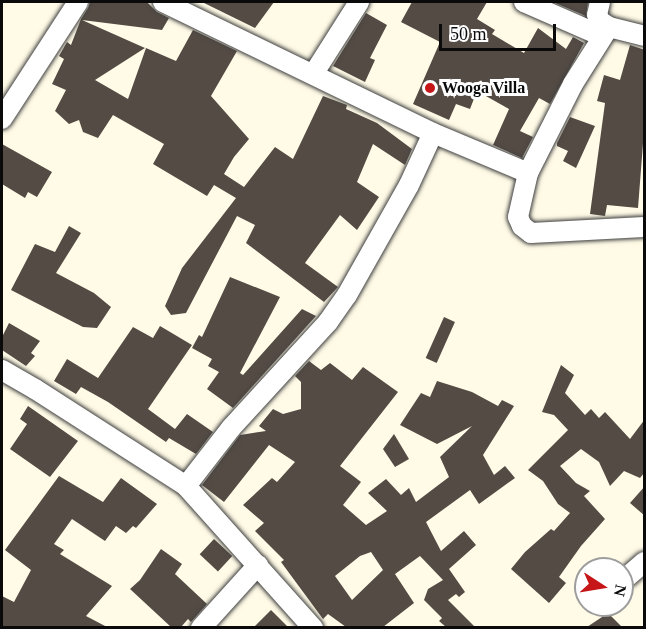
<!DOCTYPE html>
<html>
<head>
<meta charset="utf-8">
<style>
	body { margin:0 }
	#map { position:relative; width:646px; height:629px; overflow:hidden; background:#fffbe7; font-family:Georgia,serif }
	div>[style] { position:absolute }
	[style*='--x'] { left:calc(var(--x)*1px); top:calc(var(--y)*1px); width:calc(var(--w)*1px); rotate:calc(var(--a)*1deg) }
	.building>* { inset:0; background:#544b45; transform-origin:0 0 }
	.roads { filter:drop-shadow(0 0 2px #3d3d3d) drop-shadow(0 0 2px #3d3d3d) }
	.minor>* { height:20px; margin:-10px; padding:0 10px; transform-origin:10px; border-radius:10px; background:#fff }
	.dots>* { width:16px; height:16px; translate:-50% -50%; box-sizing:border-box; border:3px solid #fff; border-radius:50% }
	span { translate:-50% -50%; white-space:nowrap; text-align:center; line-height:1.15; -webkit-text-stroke:6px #fff; paint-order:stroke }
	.poi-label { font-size:16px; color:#0a0a0a; font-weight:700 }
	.left { translate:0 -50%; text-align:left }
	.frame { position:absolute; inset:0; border:3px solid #0a0a0a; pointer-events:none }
	.north { position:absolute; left:574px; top:557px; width:60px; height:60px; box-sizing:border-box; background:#fff; border:2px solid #9d9d9d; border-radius:50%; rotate:102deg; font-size:16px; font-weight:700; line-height:24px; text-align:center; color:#0a0a0a }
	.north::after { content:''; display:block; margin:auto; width:21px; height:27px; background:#c61618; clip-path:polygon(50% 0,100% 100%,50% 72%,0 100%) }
	.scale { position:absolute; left:439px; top:24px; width:117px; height:27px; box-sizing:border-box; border:3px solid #0a0a0a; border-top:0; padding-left:8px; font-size:18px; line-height:21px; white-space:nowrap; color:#0a0a0a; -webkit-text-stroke:4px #fff; paint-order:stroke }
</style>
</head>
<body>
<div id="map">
	<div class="building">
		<div style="clip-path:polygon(90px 2px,147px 2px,157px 12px,169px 18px,162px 30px,82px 20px,145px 48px,95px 80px,128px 99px,146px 48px,176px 61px,193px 30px,237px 51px,211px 96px,249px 139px,234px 157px,224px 174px,244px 187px,275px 147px,293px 159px,323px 96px,347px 105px,346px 109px,377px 123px,412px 149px,405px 165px,373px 144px,357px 182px,379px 197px,357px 230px,340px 215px,305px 263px,338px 287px,324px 302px,246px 243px,255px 225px,237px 216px,186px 313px,171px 315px,165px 306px,182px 268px,236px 198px,214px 185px,207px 196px,153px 164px,164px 144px,113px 115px,98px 138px,83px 132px,79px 120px,69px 124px,55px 111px,66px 90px,52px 84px,64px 59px,59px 56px,67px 42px,71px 45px,81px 19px,88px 8px)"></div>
		<div style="clip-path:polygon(202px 2px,274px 2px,255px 28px)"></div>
		<div style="clip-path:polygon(412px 2px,487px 2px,477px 19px,495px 30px,492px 34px,524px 53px,538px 28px,566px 49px,573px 37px,584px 43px,550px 104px,539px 98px,520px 131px,533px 137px,522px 158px,493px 145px,509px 109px,477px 91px,470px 109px,456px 104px,449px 120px,413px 104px,440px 42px,401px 22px)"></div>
		<div style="clip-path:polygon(553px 2px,588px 2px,586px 16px)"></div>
		<div style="clip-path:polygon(366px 13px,387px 25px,370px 58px,375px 60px,365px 82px,333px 66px)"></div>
		<div style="clip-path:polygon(630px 45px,645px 50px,645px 118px,638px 208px,607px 205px,605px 216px,590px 214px,605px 103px,597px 101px,604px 75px,620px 80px)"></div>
		<div style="clip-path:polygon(570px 117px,595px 126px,576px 168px,563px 161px,568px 151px,557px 146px,557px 143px)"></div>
		<div style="clip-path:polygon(2px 144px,52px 172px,37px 197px,28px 192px,25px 198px,2px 184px)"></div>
		<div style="clip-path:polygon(69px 226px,81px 233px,56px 273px,94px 293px,111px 307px,97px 328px,83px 327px,11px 290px,35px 244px,55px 252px)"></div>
		<div style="clip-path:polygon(230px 277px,280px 297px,240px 373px,243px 375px,302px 309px,316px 316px,233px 408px,207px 389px,219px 372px,208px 366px,212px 359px,192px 348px,199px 335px,202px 337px)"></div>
		<div style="left:444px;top:317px;width:12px;height:45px;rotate:24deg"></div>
		<div style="clip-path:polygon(9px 323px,40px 341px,31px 353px,35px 356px,26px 366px,2px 350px,2px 337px)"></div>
		<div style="clip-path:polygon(160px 326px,192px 345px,148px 409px,175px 429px,187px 414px,213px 432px,196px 454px,169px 438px,166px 442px,108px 402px,81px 387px,76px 394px,54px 381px,67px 359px,98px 378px,133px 327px,153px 338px)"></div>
		<div style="clip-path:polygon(evenodd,309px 361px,321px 370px,330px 363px,352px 380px,363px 367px,398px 392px,340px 466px,361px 482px,343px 505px,366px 525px,387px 511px,368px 493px,386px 479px,401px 495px,409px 488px,416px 502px,449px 477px,440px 457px,472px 426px,437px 444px,400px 425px,421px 393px,430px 397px,437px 381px,472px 392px,498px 406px,502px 400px,514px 406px,483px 455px,494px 475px,505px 466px,515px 478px,479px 504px,470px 490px,426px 522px,441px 551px,464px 531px,476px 545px,449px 569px,465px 592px,459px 597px,456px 594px,448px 600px,475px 627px,446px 627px,439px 621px,442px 618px,424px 600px,428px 589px,443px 580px,420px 556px,395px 574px,414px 603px,383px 627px,346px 627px,328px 614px,323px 619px,281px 562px,284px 560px,255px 531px,264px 523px,243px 505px,272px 478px,277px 482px,295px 462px,269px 445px,224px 502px,202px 485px,240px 435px,266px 431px,259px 426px,273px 409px,283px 414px,301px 409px,301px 382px,295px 376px,309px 361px,371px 552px,383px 570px,352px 600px,335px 576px,360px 556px,371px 552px)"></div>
		<div style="clip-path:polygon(561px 365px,574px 375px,565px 393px,585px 415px,591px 409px,599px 418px,605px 412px,630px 439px,645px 419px,645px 472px,640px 478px,624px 471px,610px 486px,599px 462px,581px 449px,560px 466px,576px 483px,590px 491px,584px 496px,605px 519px,581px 546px,559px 577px,566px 583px,549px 603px,511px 569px,525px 552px,551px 529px,554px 531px,570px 513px,558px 504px,543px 481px,528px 470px,568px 430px,554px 415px,542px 412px)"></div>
		<div style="clip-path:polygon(28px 406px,78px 441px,50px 477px,10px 449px,27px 424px,20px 419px)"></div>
		<div style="clip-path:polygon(394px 434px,409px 459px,395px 467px,383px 449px)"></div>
		<div style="clip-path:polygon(59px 476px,103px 502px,121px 478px,157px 504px,136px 528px,133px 526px,126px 533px,116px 526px,105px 541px,72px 519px,54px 544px,64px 550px,60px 554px,112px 586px,86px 616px,107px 627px,2px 627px,2px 596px,14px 602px,31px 570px,5px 550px)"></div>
		<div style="clip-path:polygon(645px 486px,645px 516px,630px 503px)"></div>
		<div style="left:214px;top:539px;width:25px;height:21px;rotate:43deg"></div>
		<div style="clip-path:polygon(161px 549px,182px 564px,175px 574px,207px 604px,191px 622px,188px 619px,181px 627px,171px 627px,130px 589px,140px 580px)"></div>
		<div style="clip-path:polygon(271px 610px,288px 627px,254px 627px)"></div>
		<div style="clip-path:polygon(608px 613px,622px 627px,587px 627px)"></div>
	</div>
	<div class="roads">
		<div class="minor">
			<div style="--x:163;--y:2;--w:300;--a:25.9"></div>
			<div style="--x:433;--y:133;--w:103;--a:22.8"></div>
			<div style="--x:524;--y:2;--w:85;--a:23.6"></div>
			<div style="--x:600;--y:2;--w:13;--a:103"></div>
			<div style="--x:597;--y:15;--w:7;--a:63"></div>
			<div style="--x:600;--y:21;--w:11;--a:34"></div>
			<div style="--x:609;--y:27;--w:36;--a:14"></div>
			<div style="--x:609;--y:27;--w:67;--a:122.3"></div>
			<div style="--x:573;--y:84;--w:100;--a:116.8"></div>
			<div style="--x:528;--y:173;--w:45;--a:102.8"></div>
			<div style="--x:518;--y:217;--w:10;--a:66"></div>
			<div style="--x:522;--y:226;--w:11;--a:38"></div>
			<div style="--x:531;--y:233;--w:113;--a:-3"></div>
			<div style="--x:314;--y:73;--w:84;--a:-57.6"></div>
			<div style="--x:2;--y:119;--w:140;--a:-57"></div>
			<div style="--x:2;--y:370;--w:38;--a:30"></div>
			<div style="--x:35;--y:389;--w:179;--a:32.7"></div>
			<div style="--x:186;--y:486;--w:191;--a:48.2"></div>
			<div style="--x:186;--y:486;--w:73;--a:-52.2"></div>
			<div style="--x:231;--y:428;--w:144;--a:-47.5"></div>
			<div style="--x:328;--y:322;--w:33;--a:-55"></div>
			<div style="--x:347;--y:295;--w:126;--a:-60.6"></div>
			<div style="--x:409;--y:185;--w:57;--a:-65.2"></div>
			<div style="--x:627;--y:577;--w:23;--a:-41"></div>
			<div style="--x:201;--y:628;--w:85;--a:-47.9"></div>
		</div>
	</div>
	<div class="dots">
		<div style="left:430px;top:88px;background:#c61618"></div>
	</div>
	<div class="poi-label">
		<span class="left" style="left:442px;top:88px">Wooga Villa</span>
	</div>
	<div class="frame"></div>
	<div class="north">N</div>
	<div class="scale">50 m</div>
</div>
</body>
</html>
